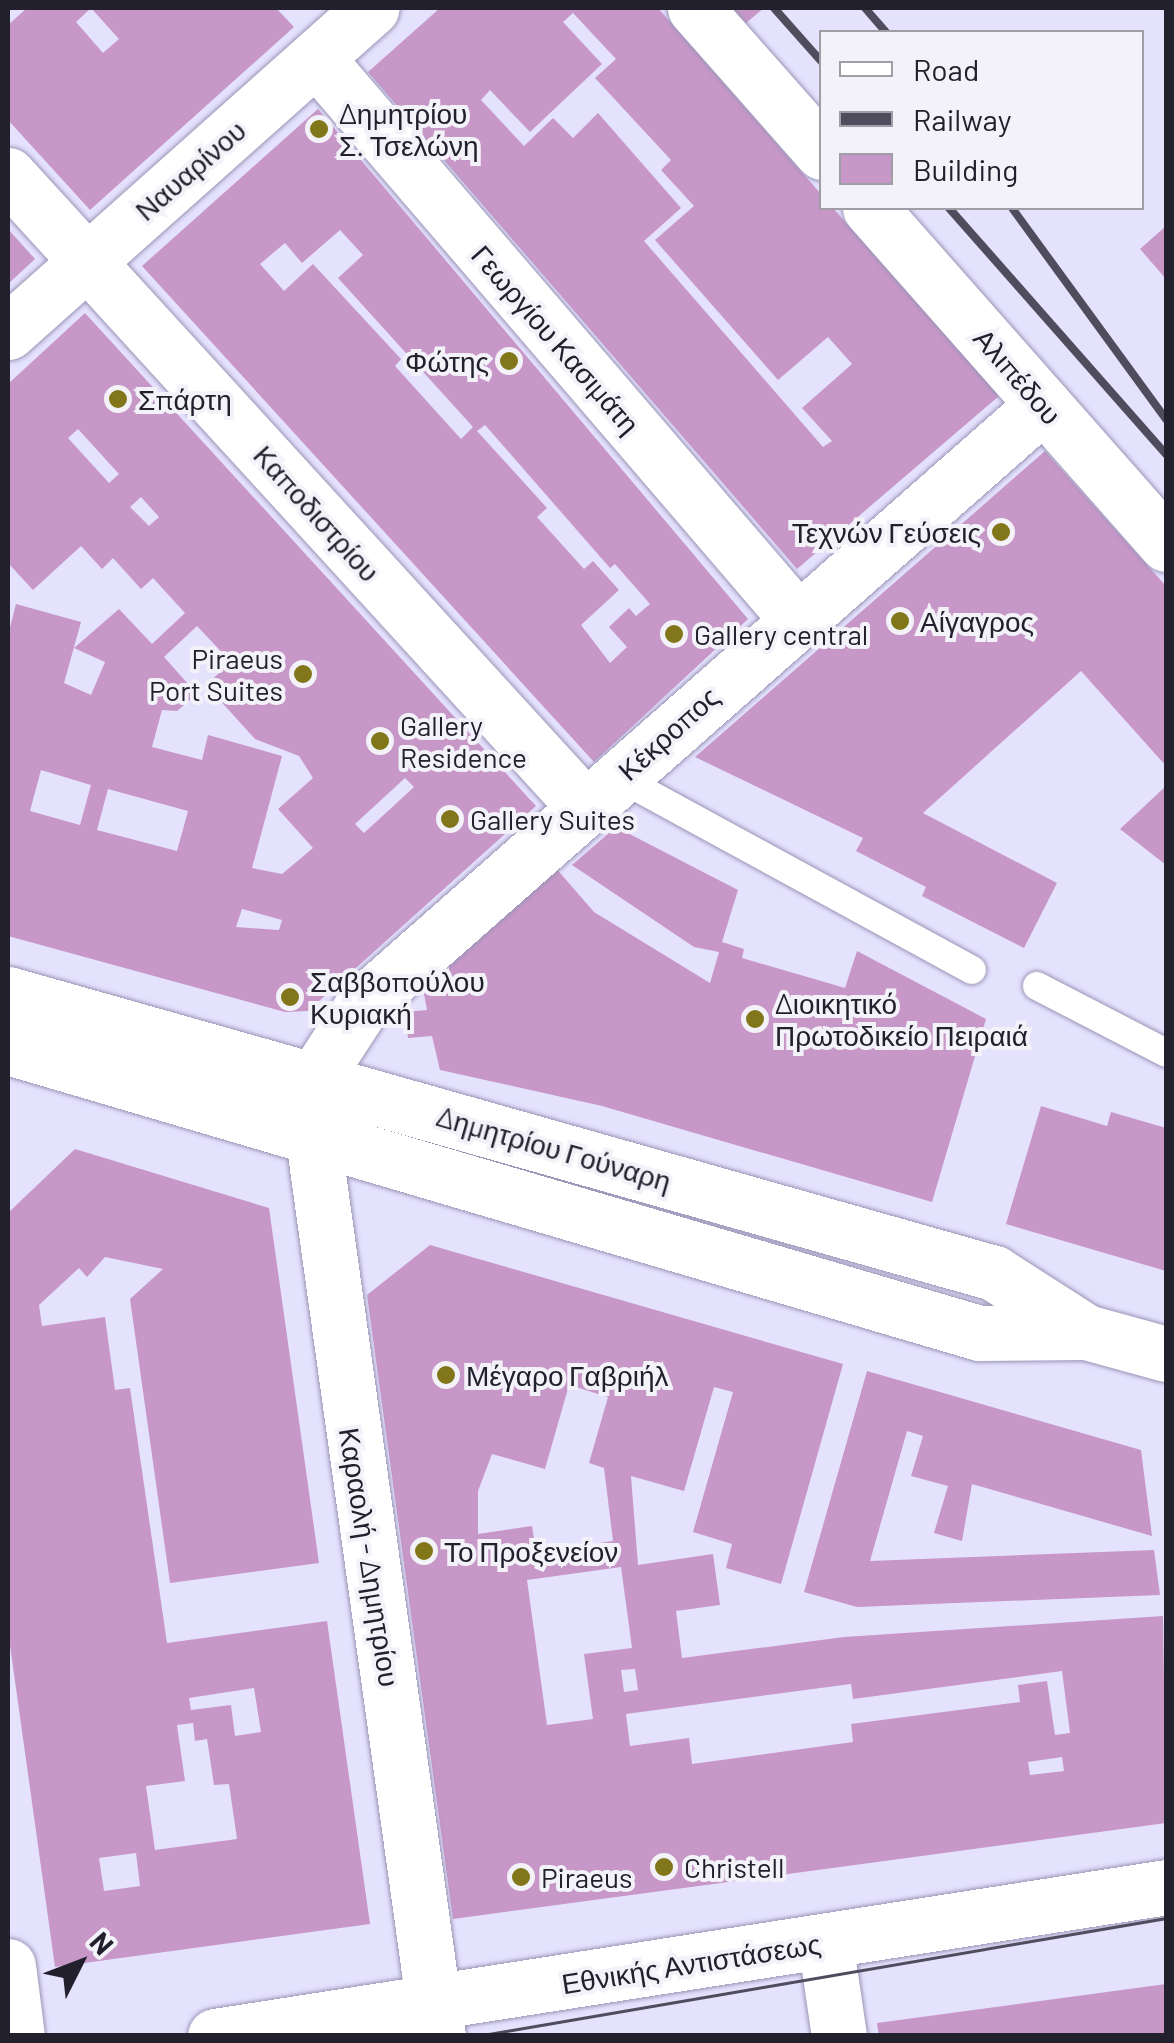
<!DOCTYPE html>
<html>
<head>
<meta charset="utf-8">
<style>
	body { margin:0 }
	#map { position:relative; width:1174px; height:2043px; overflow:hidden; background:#e5e2fe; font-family:Barlow,sans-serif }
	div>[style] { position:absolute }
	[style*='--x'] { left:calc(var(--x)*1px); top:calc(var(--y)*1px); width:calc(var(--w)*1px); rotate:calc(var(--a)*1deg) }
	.building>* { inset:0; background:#c797c8 }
	.roads { filter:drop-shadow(0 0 2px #9995b6) drop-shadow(0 0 2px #9995b6) }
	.lane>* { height:28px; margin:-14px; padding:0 14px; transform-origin:14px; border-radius:14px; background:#fff }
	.street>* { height:55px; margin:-27.5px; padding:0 27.5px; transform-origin:27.5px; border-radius:27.5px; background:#fff }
	.secondary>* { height:55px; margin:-27.5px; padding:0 27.5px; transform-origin:27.5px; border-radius:27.5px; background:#fff }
	.tram>* { height:2.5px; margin:-1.25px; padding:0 1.25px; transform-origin:1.25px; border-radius:1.25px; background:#4f4d5d }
	.rail>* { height:8px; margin:-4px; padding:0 4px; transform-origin:4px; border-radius:4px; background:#4f4d5d }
	.dots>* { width:28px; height:28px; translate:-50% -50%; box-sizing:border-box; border:5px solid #f3f2f9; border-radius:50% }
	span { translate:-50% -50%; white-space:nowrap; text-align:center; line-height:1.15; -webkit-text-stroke:8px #f3f2f9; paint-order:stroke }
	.poi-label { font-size:28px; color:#22202d }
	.left { translate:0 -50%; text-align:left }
	.right { translate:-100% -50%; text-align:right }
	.street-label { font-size:28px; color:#22202d }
	.frame { position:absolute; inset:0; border:10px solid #22202d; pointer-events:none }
	.legend { position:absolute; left:819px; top:30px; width:325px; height:180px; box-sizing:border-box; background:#f3f2f9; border:2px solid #9f9ea7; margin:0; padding:12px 18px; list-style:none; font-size:30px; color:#22202d }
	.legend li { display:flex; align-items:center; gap:20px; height:50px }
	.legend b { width:50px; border:2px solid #9f9ea7 }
	.north { position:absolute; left:30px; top:1913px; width:100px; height:100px; -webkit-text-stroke:8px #f3f2f9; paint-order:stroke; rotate:48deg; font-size:28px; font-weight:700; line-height:40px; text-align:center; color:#22202d }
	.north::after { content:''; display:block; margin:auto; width:35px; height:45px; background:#22202d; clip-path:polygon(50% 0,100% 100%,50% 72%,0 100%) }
</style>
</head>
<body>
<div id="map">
	<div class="building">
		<div style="clip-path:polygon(evenodd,27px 8px,276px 8px,294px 27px,90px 210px,8px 120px,8px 25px,27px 8px,91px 8px,119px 39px,103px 53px,76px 22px,91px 8px)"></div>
		<div style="clip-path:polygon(evenodd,440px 8px,658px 8px,821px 194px,821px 208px,833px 208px,999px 396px,797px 569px,368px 72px,440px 8px,573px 13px,616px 59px,595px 78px,671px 160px,661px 170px,694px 206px,655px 240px,778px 380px,828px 337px,852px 364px,802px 408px,832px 441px,823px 447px,644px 241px,681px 208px,598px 113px,573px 138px,553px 118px,524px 146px,481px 100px,490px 90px,530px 132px,602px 64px,563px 22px,573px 13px)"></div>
		<div style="clip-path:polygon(732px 8px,764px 8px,746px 23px)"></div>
		<div style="clip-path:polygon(evenodd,318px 109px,748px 619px,594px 762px,142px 266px,318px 109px,340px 230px,363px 255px,338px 278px,473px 427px,461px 439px,395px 366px,401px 359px,313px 264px,284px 291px,260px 264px,285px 243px,302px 263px,340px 230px,318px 109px,485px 425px,610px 568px,615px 564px,650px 604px,636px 616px,629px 608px,609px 627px,627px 647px,610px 663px,581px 625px,619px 590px,593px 561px,584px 569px,537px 517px,547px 508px,477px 431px,485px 425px)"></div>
		<div style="clip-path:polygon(1166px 226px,1166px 279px,1140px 249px)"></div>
		<div style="clip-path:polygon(8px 229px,35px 259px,8px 284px)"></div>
		<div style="clip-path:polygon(evenodd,85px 313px,536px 806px,308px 1011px,285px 1012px,8px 936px,8px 635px,16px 604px,81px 622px,64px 683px,91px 695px,105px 662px,74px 648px,119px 609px,152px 644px,185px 613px,153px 578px,141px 589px,113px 558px,102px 569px,81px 546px,33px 590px,8px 563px,8px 384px,85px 313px,78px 429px,119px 474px,109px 483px,68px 438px,78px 429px,85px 313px,141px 497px,159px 517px,149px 526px,130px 507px,141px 497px,85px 313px,197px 626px,231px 662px,206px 685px,255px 739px,299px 756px,313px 778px,278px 809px,313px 848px,282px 874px,252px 868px,282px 756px,208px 735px,202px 760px,152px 747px,162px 710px,177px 711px,197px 694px,164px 657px,197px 626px,85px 313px,41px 770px,91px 785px,80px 825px,30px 811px,41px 770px,85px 313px,405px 778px,414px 787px,364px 833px,355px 824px,405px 778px,85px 313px,108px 789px,188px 811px,177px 851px,97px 830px,108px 789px,85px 313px,242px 909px,282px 920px,279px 930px,236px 927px,242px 909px)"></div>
		<div style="clip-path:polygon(1045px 451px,1166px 586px,1166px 766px,1081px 671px,923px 813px,1057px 883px,1024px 948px,922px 896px,926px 887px,856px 851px,863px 838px,695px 757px)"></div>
		<div style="clip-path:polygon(1166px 786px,1166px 865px,1120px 829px)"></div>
		<div style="clip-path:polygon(616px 827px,738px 890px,722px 942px,744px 949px,742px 958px,845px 988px,857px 951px,986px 1019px,932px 1202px,602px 1106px,440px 1070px,432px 1036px,408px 1038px,405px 1012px,427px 1010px,422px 983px,554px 866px,594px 912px,710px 983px,719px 952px,694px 947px,572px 865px)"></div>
		<div style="clip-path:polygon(1041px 1106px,1107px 1126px,1111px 1112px,1166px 1128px,1166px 1271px,1006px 1224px)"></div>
		<div style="clip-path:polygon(evenodd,75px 1149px,269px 1208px,319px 1563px,170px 1583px,130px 1299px,163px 1269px,105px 1257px,87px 1277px,79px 1268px,39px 1305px,42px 1326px,105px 1317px,115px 1390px,130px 1388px,167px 1643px,327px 1621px,370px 1924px,55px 1967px,8px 1631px,8px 1213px,75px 1149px,254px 1688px,261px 1732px,235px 1736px,231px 1705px,191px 1710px,189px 1698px,254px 1688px,75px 1149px,193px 1723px,195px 1741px,207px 1739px,214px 1785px,229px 1784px,237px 1839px,155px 1850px,146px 1786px,185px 1781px,177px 1725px,193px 1723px,75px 1149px,136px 1853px,140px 1886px,104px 1891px,99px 1858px,136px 1853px)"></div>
		<div style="clip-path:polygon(evenodd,430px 1245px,843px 1364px,781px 1584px,726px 1568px,732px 1544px,693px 1532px,733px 1392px,714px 1387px,684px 1491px,631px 1476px,638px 1565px,713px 1554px,720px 1605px,676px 1611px,682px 1658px,844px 1637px,1163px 1616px,1166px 1823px,453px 1919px,367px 1295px,430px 1245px,569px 1385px,608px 1397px,589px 1463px,604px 1468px,613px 1541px,536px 1552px,532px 1526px,478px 1534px,478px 1491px,492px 1454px,545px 1469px,569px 1385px,430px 1245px,621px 1567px,632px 1648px,584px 1654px,593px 1719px,547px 1725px,527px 1580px,621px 1567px,430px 1245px,635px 1669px,638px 1690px,624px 1692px,621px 1670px,635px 1669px,430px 1245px,1062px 1671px,1070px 1733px,1055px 1735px,1047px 1681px,1018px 1685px,1020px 1702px,851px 1724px,853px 1742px,692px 1764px,689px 1738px,630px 1746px,626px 1714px,851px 1684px,853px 1699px,1062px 1671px,430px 1245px,1062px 1757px,1064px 1771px,1030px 1775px,1028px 1762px,1062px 1757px)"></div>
		<div style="clip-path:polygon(867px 1371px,1141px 1450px,1152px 1536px,972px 1484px,962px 1541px,934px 1533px,948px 1486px,911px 1476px,923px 1436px,907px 1431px,870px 1561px,1154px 1550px,1160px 1595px,857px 1607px,804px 1592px)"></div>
		<div style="clip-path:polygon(1166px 1984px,1166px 2036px,879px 2036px,877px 2023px)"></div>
	</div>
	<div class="roads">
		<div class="lane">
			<div style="--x:618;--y:777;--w:403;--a:28.6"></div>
			<div style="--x:1037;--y:986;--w:145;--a:27.4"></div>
		</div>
		<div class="street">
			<div style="--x:695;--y:8;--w:192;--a:48.6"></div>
			<div style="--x:316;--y:58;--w:739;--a:49.39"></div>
			<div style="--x:8;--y:175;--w:856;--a:47.6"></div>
			<div style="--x:870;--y:208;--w:448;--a:48.6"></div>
			<div style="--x:8;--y:332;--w:487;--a:-41.7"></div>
			<div style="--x:314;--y:1080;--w:92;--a:-57"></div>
			<div style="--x:364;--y:1003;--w:905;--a:-41.37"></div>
			<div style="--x:825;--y:1941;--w:96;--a:81.6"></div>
			<div style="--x:8;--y:1966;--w:71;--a:82.7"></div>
		</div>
		<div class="secondary">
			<div style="--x:8;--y:994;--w:1025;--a:15.8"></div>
			<div style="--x:994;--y:1273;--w:109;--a:32.7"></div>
			<div style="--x:8;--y:1047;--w:1012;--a:16.41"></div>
			<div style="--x:979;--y:1333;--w:107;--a:-0.5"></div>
			<div style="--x:1086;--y:1332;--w:83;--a:15.4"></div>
			<div style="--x:308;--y:1103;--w:942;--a:82.07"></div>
			<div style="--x:215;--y:2036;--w:963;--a:-8.9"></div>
		</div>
	</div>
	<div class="tram">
		<div style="--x:477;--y:2036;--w:699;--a:-9.72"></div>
	</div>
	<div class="rail">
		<div style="--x:774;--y:8;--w:72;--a:48.4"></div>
		<div style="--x:865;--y:8;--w:32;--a:49"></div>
		<div style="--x:949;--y:208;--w:328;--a:48.6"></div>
		<div style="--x:1012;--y:208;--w:261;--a:53.9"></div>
	</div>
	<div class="dots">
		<div style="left:319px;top:129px;background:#817619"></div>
		<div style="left:509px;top:361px;background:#817619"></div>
		<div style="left:118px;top:399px;background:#817619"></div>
		<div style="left:1001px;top:532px;background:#817619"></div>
		<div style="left:900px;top:621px;background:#817619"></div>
		<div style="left:674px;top:634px;background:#817619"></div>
		<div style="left:303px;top:674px;background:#817619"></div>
		<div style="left:380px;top:741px;background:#817619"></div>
		<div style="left:450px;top:819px;background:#817619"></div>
		<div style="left:290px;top:997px;background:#817619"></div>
		<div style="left:755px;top:1019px;background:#817619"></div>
		<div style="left:446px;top:1375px;background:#817619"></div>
		<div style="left:424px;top:1551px;background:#817619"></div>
		<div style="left:664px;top:1867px;background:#817619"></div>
		<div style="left:521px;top:1877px;background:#817619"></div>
	</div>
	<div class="poi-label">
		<span class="left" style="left:339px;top:129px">Δημητρίου<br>Σ. Τσελώνη</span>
		<span class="right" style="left:489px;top:361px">Φώτης</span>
		<span class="left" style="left:138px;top:399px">Σπάρτη</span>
		<span class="right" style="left:981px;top:532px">Τεχνών Γεύσεις</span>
		<span class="left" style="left:920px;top:621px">Αίγαγρος</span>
		<span class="left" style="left:694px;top:634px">Gallery central</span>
		<span class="right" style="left:283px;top:674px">Piraeus<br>Port Suites</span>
		<span class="left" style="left:400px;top:741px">Gallery<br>Residence</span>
		<span class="left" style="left:470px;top:819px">Gallery Suites</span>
		<span class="left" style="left:310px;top:997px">Σαββοπούλου<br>Κυριακή</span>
		<span class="left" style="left:775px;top:1019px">Διοικητικό<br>Πρωτοδικείο Πειραιά</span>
		<span class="left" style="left:466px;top:1375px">Μέγαρο Γαβριήλ</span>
		<span class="left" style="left:444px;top:1551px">Το Προξενείον</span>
		<span class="left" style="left:684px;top:1867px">Christell</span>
		<span class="left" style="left:541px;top:1877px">Piraeus</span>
	</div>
	<div class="street-label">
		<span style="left:190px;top:170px;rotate:-41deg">Ναυαρίνου</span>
		<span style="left:556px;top:339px;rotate:49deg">Γεωργίου Κασιμάτη</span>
		<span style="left:1018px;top:376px;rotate:49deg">Αλιπέδου</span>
		<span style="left:317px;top:513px;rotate:48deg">Καποδιστρίου</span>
		<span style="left:668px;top:733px;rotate:-42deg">Κέκροπος</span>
		<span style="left:554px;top:1148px;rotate:16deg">Δημητρίου Γούναρη</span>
		<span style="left:370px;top:1557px;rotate:81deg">Καραολή - Δημητρίου</span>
		<span style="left:691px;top:1963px;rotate:-9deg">Εθνικής Αντιστάσεως</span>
	</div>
	<div class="frame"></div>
	<ul class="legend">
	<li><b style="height:12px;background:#fff"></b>Road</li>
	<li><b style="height:12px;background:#4f4d5d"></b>Railway</li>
	<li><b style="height:28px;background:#c797c8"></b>Building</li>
	</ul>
	<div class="north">N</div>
</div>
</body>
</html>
